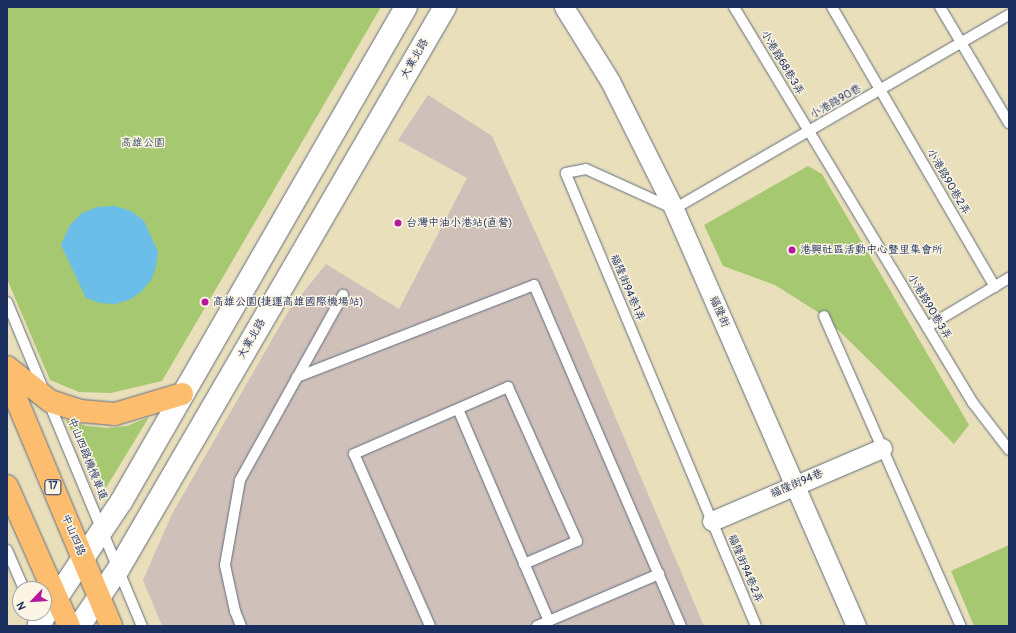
<!DOCTYPE html>
<html>
<head>
<meta charset="utf-8">
<style>
	body { margin:0 }
	#map { position:relative; width:1016px; height:633px; overflow:hidden; background:#e9dfbb; font-family:Pangolin,"LXGW WenKai TC",sans-serif }
	div>[style] { position:absolute }
	[style*='--x'] { left:calc(var(--x)*1px); top:calc(var(--y)*1px); width:calc(var(--w)*1px); rotate:calc(var(--a)*1deg) }
	.industrial>* { inset:0; background:#cfc0ba }
	.green>* { inset:0; background:#a5c871 }
	.water>* { inset:0; background:#6bbee7 }
	.roads { filter:drop-shadow(0 0 1px #636d7f) drop-shadow(0 0 1px #636d7f) }
	.service>* { height:10px; margin:-5px; padding:0 5px; transform-origin:5px; border-radius:5px; background:#fff }
	.minor>* { height:19px; margin:-9.5px; padding:0 9.5px; transform-origin:9.5px; border-radius:9.5px; background:#fff }
	.tertiary>* { height:22px; margin:-11px; padding:0 11px; transform-origin:11px; border-radius:11px; background:#fff }
	.primary>* { height:22px; margin:-11px; padding:0 11px; transform-origin:11px; border-radius:11px; background:#fcbd6f }
	.dots>* { width:11px; height:11px; translate:-50% -50%; box-sizing:border-box; border:2px solid #fcf5e5; border-radius:50% }
	span { translate:-50% -50%; white-space:nowrap; text-align:center; line-height:1.15; -webkit-text-stroke:3px #fcf5e5; paint-order:stroke }
	.shield-label span { padding:1px 3px; background:#fcf5e5; border:1px solid; border-radius:3px; -webkit-text-stroke-width:0 }
	.shield-label { font-size:10px; color:#1b2f5e; font-weight:700 }
	.street-label { font-size:11px; color:#1b2f5e }
	.park-label { font-size:11px; color:#3e5563 }
	.poi-label { font-size:11px; color:#1b2f5e }
	.left { translate:0 -50%; text-align:left }
	.frame { position:absolute; inset:0; border:8px solid #1b2f5e; pointer-events:none }
	.north { position:absolute; left:12px; top:581px; width:40px; height:40px; box-sizing:border-box; background:#fcf5e5; border:1px solid #a2a6af; border-radius:50%; rotate:245deg; font-size:11px; font-weight:700; line-height:16px; text-align:center; color:#1b2f5e }
	.north::after { content:''; display:block; margin:auto; width:14px; height:18px; background:#b5179e; clip-path:polygon(50% 0,100% 100%,50% 72%,0 100%) }
</style>
</head>
<body>
<div id="map">
	<div class="industrial">
		<div style="clip-path:polygon(428px 95px,492px 136px,561px 289px,704px 626px,162px 626px,143px 580px,172px 514px,289px 310px,326px 264px,399px 309px,467px 178px,398px 140px)"></div>
	</div>
	<div class="green">
		<div style="clip-path:polygon(7px 7px,381px 7px,162px 381px,111px 393px,79px 392px,50px 380px,7px 279px)"></div>
		<div style="clip-path:polygon(808px 166px,822px 174px,969px 425px,954px 444px,824px 316px,775px 285px,723px 266px,704px 225px)"></div>
		<div style="clip-path:polygon(149px 417px,101px 496px,66px 420px,87px 426px,107px 428px,127px 426px)"></div>
		<div style="clip-path:polygon(1009px 545px,1009px 626px,974px 626px,951px 571px)"></div>
	</div>
	<div class="water">
		<div style="clip-path:polygon(115px 206px,131px 211px,144px 221px,158px 252px,156px 267px,151px 280px,141px 292px,129px 300px,115px 304px,100px 303px,86px 298px,61px 245px,70px 225px,82px 213px,98px 207px)"></div>
	</div>
	<div class="roads">
		<div class="service">
			<div style="--x:734;--y:7;--w:463;--a:58.9"></div>
			<div style="--x:973;--y:403;--w:59;--a:52.5"></div>
			<div style="--x:832;--y:7;--w:324;--a:59.8"></div>
			<div style="--x:940;--y:7;--w:135;--a:59.3"></div>
			<div style="--x:7;--y:302;--w:351;--a:67.4"></div>
			<div style="--x:824;--y:316;--w:339;--a:66.2"></div>
			<div style="--x:927;--y:327;--w:96;--a:-30.9"></div>
			<div style="--x:297;--y:377;--w:254;--a:-21.2"></div>
			<div style="--x:534;--y:285;--w:371;--a:66.7"></div>
			<div style="--x:458;--y:409;--w:231;--a:66.8"></div>
			<div style="--x:7;--y:550;--w:43;--a:66.4"></div>
			<div style="--x:241;--y:626;--w:16;--a:-112"></div>
			<div style="--x:235;--y:611;--w:47;--a:-102.3"></div>
			<div style="--x:225;--y:565;--w:86;--a:-80"></div>
			<div style="--x:240;--y:480;--w:212;--a:-60.9"></div>
			<div style="--x:430;--y:626;--w:188;--a:-113.8"></div>
			<div style="--x:354;--y:454;--w:168;--a:-23.5"></div>
			<div style="--x:508;--y:387;--w:169;--a:65.9"></div>
			<div style="--x:577;--y:541;--w:58;--a:156.5"></div>
			<div style="--x:537;--y:626;--w:133;--a:-23.1"></div>
			<div style="--x:756;--y:626;--w:491;--a:-112.8"></div>
			<div style="--x:566;--y:173;--w:20;--a:-11"></div>
			<div style="--x:586;--y:169;--w:97;--a:24.4"></div>
			<div style="--x:674;--y:209;--w:387;--a:-30.1"></div>
		</div>
		<div class="minor">
			<div style="--x:564;--y:7;--w:87;--a:58.1"></div>
			<div style="--x:610;--y:81;--w:143;--a:63.4"></div>
			<div style="--x:674;--y:209;--w:455;--a:66.4"></div>
			<div style="--x:712;--y:521;--w:185;--a:-23.2"></div>
		</div>
		<div class="tertiary">
			<div style="--x:39;--y:624;--w:147;--a:-56.1"></div>
			<div style="--x:121;--y:502;--w:571;--a:-60.07"></div>
			<div style="--x:79;--y:626;--w:70;--a:-55.4"></div>
			<div style="--x:119;--y:568;--w:649;--a:-59.84"></div>
		</div>
		<div class="primary">
			<div style="--x:7;--y:367;--w:55;--a:38.3"></div>
			<div style="--x:50;--y:401;--w:33;--a:18"></div>
			<div style="--x:81;--y:411;--w:34;--a:5"></div>
			<div style="--x:115;--y:414;--w:70;--a:-16.6"></div>
			<div style="--x:7;--y:377;--w:270;--a:67.3"></div>
			<div style="--x:7;--y:486;--w:153;--a:66.1"></div>
		</div>
	</div>
	<div class="dots">
		<div style="left:398px;top:223px;background:#b5179e"></div>
		<div style="left:792px;top:250px;background:#b5179e"></div>
		<div style="left:205px;top:302px;background:#b5179e"></div>
	</div>
	<div class="shield-label">
		<span style="left:53px;top:487px">17</span>
	</div>
	<div class="street-label">
		<span style="left:415px;top:59px;rotate:-60deg">大業北路</span>
		<span style="left:782px;top:63px;rotate:59deg">小港路68巷3弄</span>
		<span style="left:836px;top:102px;rotate:-30deg">小港路90巷</span>
		<span style="left:948px;top:182px;rotate:60deg">小港路90巷2弄</span>
		<span style="left:627px;top:288px;rotate:67deg">福隆街94巷1弄</span>
		<span style="left:929px;top:307px;rotate:59deg">小港路90巷3弄</span>
		<span style="left:719px;top:312px;rotate:66deg">福隆街</span>
		<span style="left:252px;top:339px;rotate:-60deg">大業北路</span>
		<span style="left:87px;top:459px;rotate:68deg">中山四路機慢車道</span>
		<span style="left:797px;top:484px;rotate:-23deg">福隆街94巷</span>
		<span style="left:73px;top:535px;rotate:67deg">中山四路</span>
		<span style="left:745px;top:569px;rotate:67deg">福隆街94巷2弄</span>
	</div>
	<div class="park-label">
		<span style="left:143px;top:143px">高雄公園</span>
	</div>
	<div class="poi-label">
		<span class="left" style="left:406px;top:223px">台灣中油小港站(直營)</span>
		<span class="left" style="left:800px;top:250px">港興社區活動中心暨里集會所</span>
		<span class="left" style="left:213px;top:302px">高雄公園(捷運高雄國際機場站)</span>
	</div>
	<div class="frame"></div>
	<div class="north">N</div>
</div>
</body>
</html>
